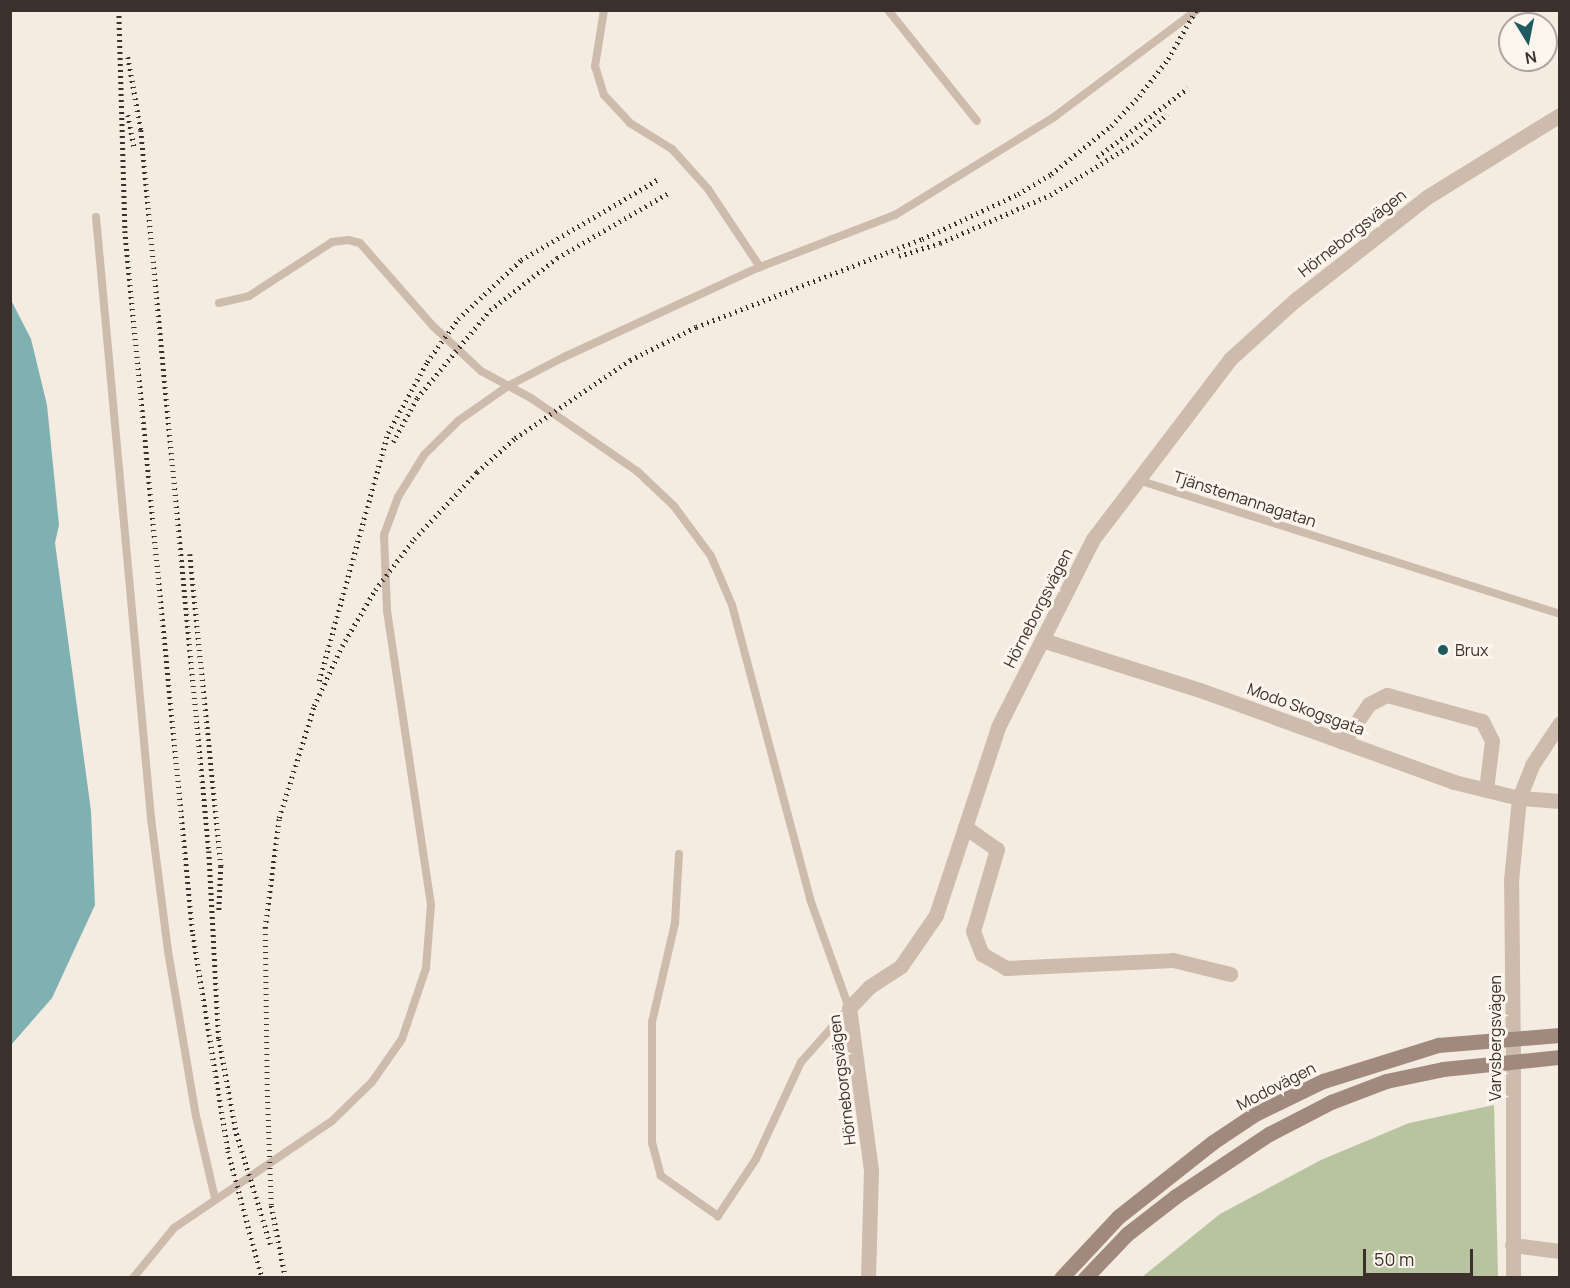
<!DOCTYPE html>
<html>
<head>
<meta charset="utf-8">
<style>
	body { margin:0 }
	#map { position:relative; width:1570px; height:1288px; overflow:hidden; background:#f4ebe1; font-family:Manrope,sans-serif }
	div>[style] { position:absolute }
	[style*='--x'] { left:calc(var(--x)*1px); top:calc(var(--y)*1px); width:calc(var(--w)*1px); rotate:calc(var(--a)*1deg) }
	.green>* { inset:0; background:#b8c4a0 }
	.water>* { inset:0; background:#7fb0b2 }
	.service>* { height:8px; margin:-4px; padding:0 4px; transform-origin:4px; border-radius:4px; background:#cdbbac }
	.minor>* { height:15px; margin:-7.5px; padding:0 7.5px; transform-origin:7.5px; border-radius:7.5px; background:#cdbbac }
	.tertiary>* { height:15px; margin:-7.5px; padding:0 7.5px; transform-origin:7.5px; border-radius:7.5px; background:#cdbbac }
	.secondary>* { height:15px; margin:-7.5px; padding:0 7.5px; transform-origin:7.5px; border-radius:7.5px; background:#a18a7d }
	.rail>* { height:4.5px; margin-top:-2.25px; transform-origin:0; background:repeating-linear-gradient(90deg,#3b302b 0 1.5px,transparent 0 6px) }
	.dots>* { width:16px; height:16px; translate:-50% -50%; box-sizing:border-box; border:3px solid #fbf5ee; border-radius:50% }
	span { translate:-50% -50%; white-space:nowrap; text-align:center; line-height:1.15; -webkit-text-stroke:6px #fbf5ee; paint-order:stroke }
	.street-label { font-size:16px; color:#3b302b }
	.poi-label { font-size:16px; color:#3b302b }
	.left { translate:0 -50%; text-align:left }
	.frame { position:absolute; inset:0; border:12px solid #3b302b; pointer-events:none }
	.north { position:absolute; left:1498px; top:12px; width:60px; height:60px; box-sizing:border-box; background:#fbf5ee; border:2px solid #aea6a0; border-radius:50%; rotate:170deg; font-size:16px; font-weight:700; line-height:24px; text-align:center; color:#3b302b }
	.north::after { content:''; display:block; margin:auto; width:21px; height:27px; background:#1f5a5e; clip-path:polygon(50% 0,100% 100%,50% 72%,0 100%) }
	.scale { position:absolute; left:1363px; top:1249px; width:110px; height:27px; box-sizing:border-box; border:3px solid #3b302b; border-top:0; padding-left:8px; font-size:18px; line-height:21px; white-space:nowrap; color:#3b302b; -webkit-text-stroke:4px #fbf5ee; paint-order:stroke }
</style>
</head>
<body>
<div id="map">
	<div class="green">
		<div style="clip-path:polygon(1494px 1105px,1498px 1277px,1142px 1277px,1220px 1214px,1321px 1160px,1409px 1123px)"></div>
	</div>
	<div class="water">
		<div style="clip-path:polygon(11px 300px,31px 339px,47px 405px,59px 525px,55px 543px,91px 811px,95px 905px,52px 998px,11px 1045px)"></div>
	</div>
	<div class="service">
		<div style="--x:604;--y:10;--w:57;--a:99.1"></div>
		<div style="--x:595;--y:66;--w:30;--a:73"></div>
		<div style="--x:604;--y:95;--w:38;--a:47"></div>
		<div style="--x:630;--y:123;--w:49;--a:31.8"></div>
		<div style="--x:672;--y:149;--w:54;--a:48"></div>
		<div style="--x:708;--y:189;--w:94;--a:56.3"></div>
		<div style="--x:888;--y:10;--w:142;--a:51.3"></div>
		<div style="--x:96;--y:217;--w:604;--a:84.77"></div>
		<div style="--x:151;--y:818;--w:134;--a:82.7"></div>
		<div style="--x:168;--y:951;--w:167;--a:80.4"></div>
		<div style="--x:196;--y:1116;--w:84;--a:77"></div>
		<div style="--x:219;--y:303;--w:31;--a:-13"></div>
		<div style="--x:249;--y:296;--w:99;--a:-33"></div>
		<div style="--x:332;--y:242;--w:16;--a:-7"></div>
		<div style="--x:348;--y:240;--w:12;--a:14"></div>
		<div style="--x:360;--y:243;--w:111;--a:48.7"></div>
		<div style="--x:433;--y:326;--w:66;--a:43.2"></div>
		<div style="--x:481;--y:371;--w:57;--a:28.4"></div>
		<div style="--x:531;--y:398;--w:129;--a:34.6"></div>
		<div style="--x:637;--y:471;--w:51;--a:43.4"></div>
		<div style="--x:674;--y:506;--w:62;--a:53.5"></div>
		<div style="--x:711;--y:556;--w:53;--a:66.8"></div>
		<div style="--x:732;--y:605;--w:304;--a:75.1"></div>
		<div style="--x:810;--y:899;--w:116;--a:70.3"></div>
		<div style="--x:849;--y:1008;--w:72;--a:131.6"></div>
		<div style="--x:801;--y:1062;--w:107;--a:114.9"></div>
		<div style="--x:756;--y:1159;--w:69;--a:123.7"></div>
		<div style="--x:718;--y:1216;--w:70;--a:-144.9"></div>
		<div style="--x:661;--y:1176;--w:34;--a:-105"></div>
		<div style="--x:652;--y:1143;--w:121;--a:-90"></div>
		<div style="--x:652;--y:1022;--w:102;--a:-76.9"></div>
		<div style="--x:675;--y:923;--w:69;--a:-86.7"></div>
		<div style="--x:1138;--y:480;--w:443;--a:17.6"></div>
		<div style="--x:133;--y:1278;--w:65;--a:-50.6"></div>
		<div style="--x:174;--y:1228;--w:191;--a:-34.1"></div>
		<div style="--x:332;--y:1121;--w:56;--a:-44.3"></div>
		<div style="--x:372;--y:1082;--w:52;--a:-55.1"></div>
		<div style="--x:402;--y:1039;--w:75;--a:-71.3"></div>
		<div style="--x:426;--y:968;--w:63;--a:-85.5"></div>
		<div style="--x:431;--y:905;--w:298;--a:-98.5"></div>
		<div style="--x:387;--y:610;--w:75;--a:-92.3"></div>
		<div style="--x:384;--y:535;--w:40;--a:-69.8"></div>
		<div style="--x:398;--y:497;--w:49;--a:-58.2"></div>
		<div style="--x:424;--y:455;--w:48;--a:-45"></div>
		<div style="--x:458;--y:421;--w:61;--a:-35"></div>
		<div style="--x:508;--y:386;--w:63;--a:-27.4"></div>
		<div style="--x:564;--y:357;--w:216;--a:-24.7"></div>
		<div style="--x:760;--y:267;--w:145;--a:-21.1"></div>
		<div style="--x:895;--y:215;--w:187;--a:-31.6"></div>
		<div style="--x:1054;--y:117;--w:179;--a:-36.8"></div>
	</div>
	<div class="minor">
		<div style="--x:1042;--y:640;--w:166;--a:17.6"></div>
		<div style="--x:1200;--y:690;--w:270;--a:19.9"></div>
		<div style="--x:1454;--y:782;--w:67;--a:13.8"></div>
		<div style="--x:1519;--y:798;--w:41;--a:4.2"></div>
		<div style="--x:1343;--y:742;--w:46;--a:-55.6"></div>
		<div style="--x:1369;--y:704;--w:20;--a:-27"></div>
		<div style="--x:1387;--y:695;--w:98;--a:15.3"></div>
		<div style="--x:1482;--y:721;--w:22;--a:63"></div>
		<div style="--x:1492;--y:741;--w:49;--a:97"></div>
		<div style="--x:965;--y:827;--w:39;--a:35"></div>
		<div style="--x:997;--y:849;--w:85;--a:106.3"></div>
		<div style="--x:973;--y:931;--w:25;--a:69"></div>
		<div style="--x:982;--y:954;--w:28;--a:30"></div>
		<div style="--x:1006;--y:968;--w:167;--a:-2.7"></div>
		<div style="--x:1173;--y:960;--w:59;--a:13.8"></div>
		<div style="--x:1513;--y:1061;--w:180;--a:-90.6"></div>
		<div style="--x:1511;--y:881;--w:83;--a:-84.5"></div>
		<div style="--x:1519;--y:798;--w:35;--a:-68"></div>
		<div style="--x:1532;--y:765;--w:50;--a:-56.3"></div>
		<div style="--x:1512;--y:1245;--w:48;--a:7.1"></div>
		<div style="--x:868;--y:1278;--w:108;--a:-88.4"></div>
		<div style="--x:871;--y:1170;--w:163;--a:-97.7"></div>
		<div style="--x:849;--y:1008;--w:29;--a:-46"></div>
		<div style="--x:869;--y:987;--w:38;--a:-33"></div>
		<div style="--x:901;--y:966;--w:62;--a:-55.5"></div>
		<div style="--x:936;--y:915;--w:198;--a:-71.7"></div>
		<div style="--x:998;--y:727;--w:211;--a:-63.2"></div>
		<div style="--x:1093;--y:539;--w:226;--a:-52.7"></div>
		<div style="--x:1230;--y:359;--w:86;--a:-42.2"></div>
		<div style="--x:1294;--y:301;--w:169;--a:-38"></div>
		<div style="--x:1427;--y:197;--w:156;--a:-31.7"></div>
	</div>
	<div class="tertiary">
		<div style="--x:1513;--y:1278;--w:217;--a:-90"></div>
	</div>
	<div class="secondary">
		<div style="--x:1061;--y:1278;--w:83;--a:-46.9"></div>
		<div style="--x:1118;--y:1217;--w:121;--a:-38.3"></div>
		<div style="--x:1213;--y:1142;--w:50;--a:-33.7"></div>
		<div style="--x:1255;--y:1114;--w:76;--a:-25.9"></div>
		<div style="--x:1323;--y:1081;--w:121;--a:-17.4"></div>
		<div style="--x:1438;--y:1045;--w:122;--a:-4.7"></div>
		<div style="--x:1085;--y:1278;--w:61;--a:-46.3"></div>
		<div style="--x:1127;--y:1234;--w:62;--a:-37.8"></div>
		<div style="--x:1176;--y:1196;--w:112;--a:-33.7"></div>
		<div style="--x:1269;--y:1134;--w:70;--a:-27.3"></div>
		<div style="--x:1331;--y:1102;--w:59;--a:-20.9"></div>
		<div style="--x:1386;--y:1081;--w:58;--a:-11.9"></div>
		<div style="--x:1443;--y:1069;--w:118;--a:-5.9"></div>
	</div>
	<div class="rail">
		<div style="--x:119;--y:10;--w:221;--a:88.4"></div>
		<div style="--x:125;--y:231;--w:706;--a:84.48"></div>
		<div style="--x:193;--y:934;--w:220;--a:80.8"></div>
		<div style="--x:228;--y:1151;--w:131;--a:75"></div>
		<div style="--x:128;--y:57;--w:74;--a:79.9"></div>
		<div style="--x:141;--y:130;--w:724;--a:84.61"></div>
		<div style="--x:209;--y:851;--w:188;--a:87"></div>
		<div style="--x:219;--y:1039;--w:99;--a:79.5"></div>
		<div style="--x:128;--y:115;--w:32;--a:79"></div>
		<div style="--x:1097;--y:157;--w:114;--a:-37.2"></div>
		<div style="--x:899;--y:256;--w:43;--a:-17.6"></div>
		<div style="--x:940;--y:243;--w:120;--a:-23.6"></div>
		<div style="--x:1050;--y:195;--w:101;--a:-31.6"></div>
		<div style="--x:1136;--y:142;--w:42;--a:-42.1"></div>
		<div style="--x:393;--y:442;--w:50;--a:-61.4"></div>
		<div style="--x:417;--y:398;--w:114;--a:-50.3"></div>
		<div style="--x:490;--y:310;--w:85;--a:-37.8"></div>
		<div style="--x:557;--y:258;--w:131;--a:-30.3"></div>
		<div style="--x:190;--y:554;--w:314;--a:84.3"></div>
		<div style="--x:221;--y:866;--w:46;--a:92.5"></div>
		<div style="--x:319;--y:681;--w:257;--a:-74.5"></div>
		<div style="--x:388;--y:433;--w:81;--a:-61.2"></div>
		<div style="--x:427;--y:362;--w:53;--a:-54.2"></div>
		<div style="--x:458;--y:319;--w:86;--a:-43.1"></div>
		<div style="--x:521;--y:260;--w:161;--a:-30.5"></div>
		<div style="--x:235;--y:1128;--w:123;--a:73"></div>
		<div style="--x:285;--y:1278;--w:74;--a:-100.9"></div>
		<div style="--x:271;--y:1205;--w:114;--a:-92"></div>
		<div style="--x:267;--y:1091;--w:163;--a:-90.7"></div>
		<div style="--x:265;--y:928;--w:111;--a:-82.7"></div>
		<div style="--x:279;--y:818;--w:117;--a:-72.6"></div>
		<div style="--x:314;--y:706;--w:66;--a:-65"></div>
		<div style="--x:342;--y:646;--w:65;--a:-59.5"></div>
		<div style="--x:375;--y:590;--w:64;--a:-52.6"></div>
		<div style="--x:414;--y:539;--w:92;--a:-46.8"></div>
		<div style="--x:477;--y:472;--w:51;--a:-41.8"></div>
		<div style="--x:515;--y:438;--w:139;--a:-34.1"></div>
		<div style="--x:630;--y:360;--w:74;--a:-26.6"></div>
		<div style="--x:696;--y:327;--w:243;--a:-21.3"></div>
		<div style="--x:922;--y:239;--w:106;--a:-25.1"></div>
		<div style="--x:1018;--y:194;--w:39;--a:-31"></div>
		<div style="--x:1051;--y:174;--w:77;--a:-38.7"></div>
		<div style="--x:1111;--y:126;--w:41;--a:-47"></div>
		<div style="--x:1139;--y:96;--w:47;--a:-51.9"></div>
		<div style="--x:1168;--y:59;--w:56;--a:-60.3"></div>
	</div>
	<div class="dots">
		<div style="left:1443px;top:650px;background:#1f5a5e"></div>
	</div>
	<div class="street-label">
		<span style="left:1352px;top:233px;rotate:-38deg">Hörneborgsvägen</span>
		<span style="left:1245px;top:499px;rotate:18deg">Tjänstemannagatan</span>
		<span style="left:1038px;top:608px;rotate:-63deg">Hörneborgsvägen</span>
		<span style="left:1306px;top:709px;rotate:20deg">Modo Skogsgata</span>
		<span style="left:1495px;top:1038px;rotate:-90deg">Varvsbergsvägen</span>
		<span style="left:842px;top:1080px;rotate:-97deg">Hörneborgsvägen</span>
		<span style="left:1276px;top:1086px;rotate:-27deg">Modovägen</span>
	</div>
	<div class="poi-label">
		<span class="left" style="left:1455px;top:650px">Brux</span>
	</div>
	<div class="frame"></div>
	<div class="north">N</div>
	<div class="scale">50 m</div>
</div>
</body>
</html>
